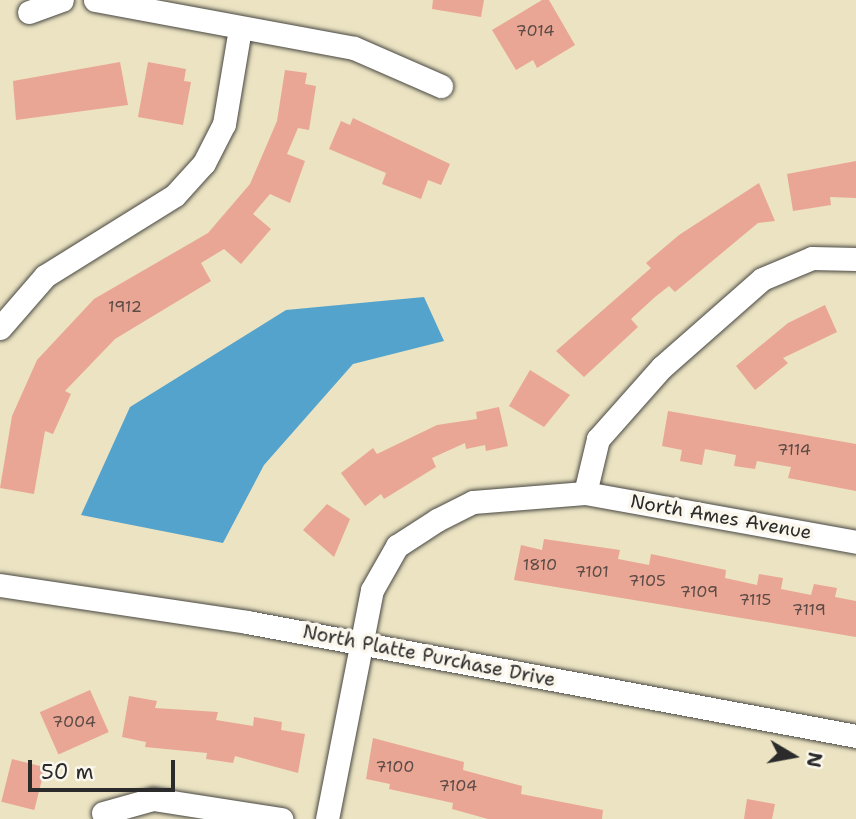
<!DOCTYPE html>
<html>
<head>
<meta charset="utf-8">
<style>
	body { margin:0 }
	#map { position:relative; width:856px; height:819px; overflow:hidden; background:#ebe3c2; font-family:"Shantell Sans",sans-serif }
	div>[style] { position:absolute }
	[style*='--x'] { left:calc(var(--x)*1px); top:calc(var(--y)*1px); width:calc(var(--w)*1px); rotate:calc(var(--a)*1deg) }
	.water>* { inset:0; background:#53a3cd }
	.building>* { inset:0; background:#eaa694; transform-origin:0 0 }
	.roads { filter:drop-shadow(0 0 2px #484742) drop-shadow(0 0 2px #484742) }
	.minor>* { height:23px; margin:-11.5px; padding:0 11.5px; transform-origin:11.5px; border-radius:11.5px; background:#fff }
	span { translate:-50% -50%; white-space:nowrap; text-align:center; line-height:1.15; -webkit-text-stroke:7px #fbf7ec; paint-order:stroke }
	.number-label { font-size:16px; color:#5b4a45 }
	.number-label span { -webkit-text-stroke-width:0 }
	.street-label { font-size:19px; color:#2b2b2b }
	.north { position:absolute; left:758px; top:721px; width:70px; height:70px; -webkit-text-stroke:5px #fbf7ec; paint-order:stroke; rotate:100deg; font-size:19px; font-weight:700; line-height:28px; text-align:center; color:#2b2b2b }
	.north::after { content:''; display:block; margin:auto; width:24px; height:32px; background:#2b2b2b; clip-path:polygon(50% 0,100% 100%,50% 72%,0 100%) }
	.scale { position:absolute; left:28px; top:760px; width:147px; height:32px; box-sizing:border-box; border:4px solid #2b2b2b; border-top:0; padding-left:9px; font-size:21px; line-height:24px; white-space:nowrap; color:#2b2b2b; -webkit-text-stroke:5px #fbf7ec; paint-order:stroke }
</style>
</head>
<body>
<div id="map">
	<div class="water">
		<div style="clip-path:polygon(424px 297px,444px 341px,353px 364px,264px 465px,223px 543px,81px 515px,130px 407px,286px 310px)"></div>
	</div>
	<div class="building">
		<div style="clip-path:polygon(433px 0,484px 0,481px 17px,432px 9px)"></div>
		<div style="clip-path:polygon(542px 0,549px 0,575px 45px,537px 68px,533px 60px,516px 70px,492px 30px)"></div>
		<div style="clip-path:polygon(120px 62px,128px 105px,16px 120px,13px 81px)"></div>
		<div style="clip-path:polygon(148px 62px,186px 69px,184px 81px,191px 82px,183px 125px,138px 117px)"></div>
		<div style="clip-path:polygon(285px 70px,307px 73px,305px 84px,316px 86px,309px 130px,298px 128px,287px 154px,305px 161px,290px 203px,270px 194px,253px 214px,271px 229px,241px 264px,224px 249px,201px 263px,211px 281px,115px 339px,65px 391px,71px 394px,53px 434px,45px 431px,34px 494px,0 488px,12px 416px,37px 360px,94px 299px,208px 233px,250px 184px,277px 121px)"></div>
		<div style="clip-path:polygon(353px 118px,450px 164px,441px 185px,428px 180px,421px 199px,382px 184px,386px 173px,329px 149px,341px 121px,350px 125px)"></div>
		<div style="clip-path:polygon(856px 161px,856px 198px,830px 197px,831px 205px,793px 211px,787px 174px)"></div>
		<div style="clip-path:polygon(759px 183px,775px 221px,758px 223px,675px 292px,669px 286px,655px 297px,631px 319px,638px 327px,584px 377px,556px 351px,651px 268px,646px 263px,679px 235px)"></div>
		<div style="clip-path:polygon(825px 305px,837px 332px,783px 358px,788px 363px,755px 390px,736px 366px,788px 323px)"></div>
		<div style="clip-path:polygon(530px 370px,570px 395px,544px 427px,509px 406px)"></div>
		<div style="clip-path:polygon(499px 407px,508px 446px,486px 451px,485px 445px,466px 449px,465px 443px,432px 458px,436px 467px,384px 499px,381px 494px,365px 506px,341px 473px,373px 448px,377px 454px,437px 425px,477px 419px,476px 412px)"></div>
		<div style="clip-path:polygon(668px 411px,856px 444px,856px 491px,788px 478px,791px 467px,757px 461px,755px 469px,734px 466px,736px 455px,705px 449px,702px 465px,680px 461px,682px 450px,662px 446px)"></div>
		<div style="clip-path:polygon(327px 504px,350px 519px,334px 557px,303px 530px)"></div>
		<div style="clip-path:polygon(544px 539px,620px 550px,618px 559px,649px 565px,651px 554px,726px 570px,725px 578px,757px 585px,759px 574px,783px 578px,781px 589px,811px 595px,814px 584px,837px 588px,835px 597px,856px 601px,856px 637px,514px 580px,521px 545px,542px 550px)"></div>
		<div style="left:90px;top:690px;width:46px;height:55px;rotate:66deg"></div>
		<div style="clip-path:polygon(129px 696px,157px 701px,155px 708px,218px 712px,216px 720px,253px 726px,254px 717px,282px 722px,281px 730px,305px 734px,298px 773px,235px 756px,233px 763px,206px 759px,207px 753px,145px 747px,146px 742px,122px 737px)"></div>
		<div style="clip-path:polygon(373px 738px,464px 762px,463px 770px,522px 786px,521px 794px,603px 810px,602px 819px,488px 819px,452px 809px,453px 803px,389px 789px,390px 784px,366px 779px)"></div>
		<div style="left:12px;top:759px;width:34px;height:44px;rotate:14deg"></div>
		<div style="clip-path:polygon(747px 799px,775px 804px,772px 819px,744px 819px)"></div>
	</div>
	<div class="roads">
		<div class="minor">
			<div style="--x:95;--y:0;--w:263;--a:10.5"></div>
			<div style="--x:354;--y:48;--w:95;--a:23.6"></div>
			<div style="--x:29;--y:12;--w:35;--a:-20"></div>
			<div style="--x:0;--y:328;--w:69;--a:-49.1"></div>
			<div style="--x:45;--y:276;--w:153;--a:-31.9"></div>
			<div style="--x:175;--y:195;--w:43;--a:-47.8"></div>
			<div style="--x:204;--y:163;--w:44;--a:-62.9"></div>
			<div style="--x:224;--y:124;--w:97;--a:-80.5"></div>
			<div style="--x:585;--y:493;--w:56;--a:-76.5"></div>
			<div style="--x:598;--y:439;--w:96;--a:-48.4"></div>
			<div style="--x:662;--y:367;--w:133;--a:-41.3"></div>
			<div style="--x:762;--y:279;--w:54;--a:-22.8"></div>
			<div style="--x:812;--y:258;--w:44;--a:1.3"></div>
			<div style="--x:0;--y:585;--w:250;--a:8.5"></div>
			<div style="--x:247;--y:622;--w:620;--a:10.6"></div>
			<div style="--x:103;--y:813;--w:52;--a:-15.6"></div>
			<div style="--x:153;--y:799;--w:130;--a:8.9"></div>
			<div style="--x:327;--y:819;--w:233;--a:-78.9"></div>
			<div style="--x:372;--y:590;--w:51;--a:-60.4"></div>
			<div style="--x:397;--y:546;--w:48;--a:-33"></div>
			<div style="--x:437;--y:520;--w:40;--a:-26.6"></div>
			<div style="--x:473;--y:502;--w:112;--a:-4.6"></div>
			<div style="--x:585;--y:493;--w:275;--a:10.2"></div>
		</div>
	</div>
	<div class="number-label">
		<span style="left:535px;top:31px">7014</span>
		<span style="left:125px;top:307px">1912</span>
		<span style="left:794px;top:450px">7114</span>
		<span style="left:540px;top:565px">1810</span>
		<span style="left:592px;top:572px">7101</span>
		<span style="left:647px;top:581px">7105</span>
		<span style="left:699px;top:592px">7109</span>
		<span style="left:755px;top:600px">7115</span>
		<span style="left:809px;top:610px">7119</span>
		<span style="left:74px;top:722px">7004</span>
		<span style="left:395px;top:767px">7100</span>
		<span style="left:458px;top:786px">7104</span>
	</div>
	<div class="street-label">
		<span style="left:721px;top:517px;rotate:10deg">North Ames Avenue</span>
		<span style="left:429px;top:656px;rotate:11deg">North Platte Purchase Drive</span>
	</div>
	<div class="north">N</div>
	<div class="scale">50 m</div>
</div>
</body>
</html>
